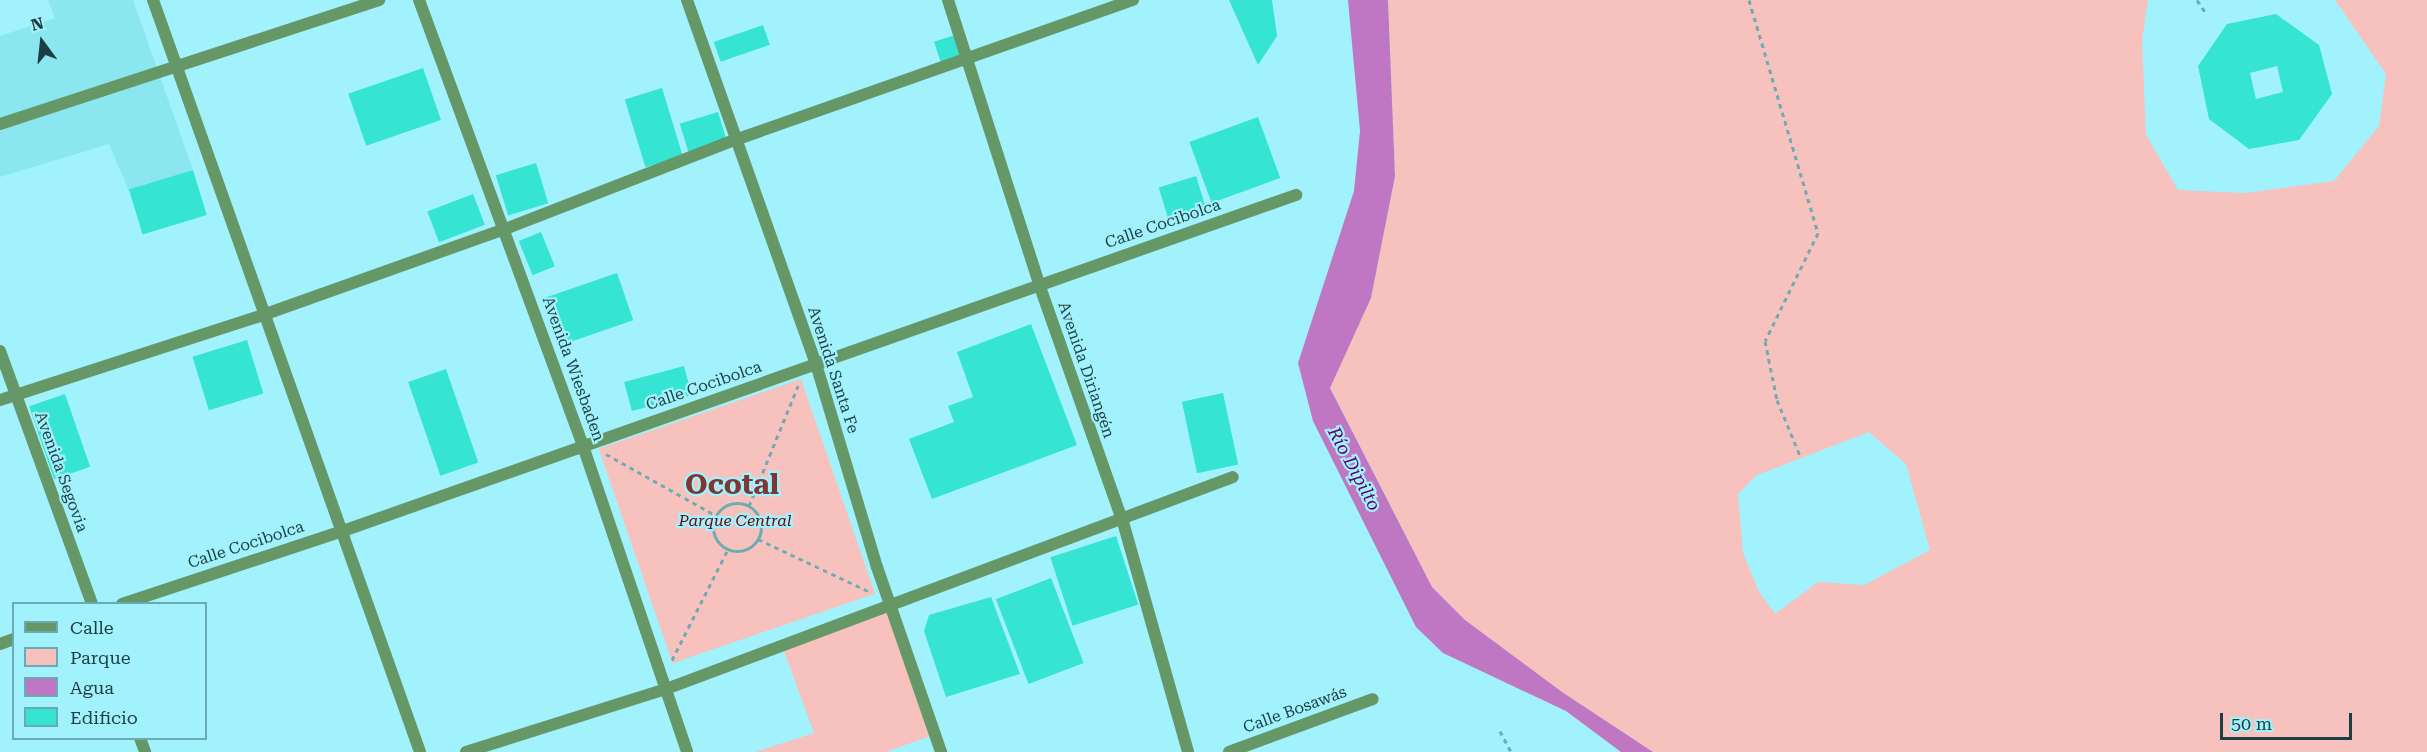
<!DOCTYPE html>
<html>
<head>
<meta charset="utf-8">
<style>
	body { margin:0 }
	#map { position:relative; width:2427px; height:752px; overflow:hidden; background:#a1f2fc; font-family:"Roboto Serif",serif }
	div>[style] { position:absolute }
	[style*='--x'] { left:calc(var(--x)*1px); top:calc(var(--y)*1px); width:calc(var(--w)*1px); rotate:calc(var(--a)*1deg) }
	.built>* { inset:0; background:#8ae7f0 }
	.green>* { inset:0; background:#f7c2bd; transform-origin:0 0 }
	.water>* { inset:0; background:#bf76c3 }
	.building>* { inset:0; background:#35e4d3; transform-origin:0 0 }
	.path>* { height:3px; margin-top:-1.5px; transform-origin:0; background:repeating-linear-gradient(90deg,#6dacb3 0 4.5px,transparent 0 9px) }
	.path>.ring { margin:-1.5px; padding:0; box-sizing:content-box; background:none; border:3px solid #6dacb3; border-radius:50% }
	.minor>* { height:12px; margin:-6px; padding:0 6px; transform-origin:6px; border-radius:6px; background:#669767 }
	.tertiary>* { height:12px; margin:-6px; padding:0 6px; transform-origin:6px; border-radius:6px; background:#669767 }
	span { translate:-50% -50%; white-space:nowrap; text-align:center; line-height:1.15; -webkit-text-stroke:4.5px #a1f2fc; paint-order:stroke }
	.street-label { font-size:16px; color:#1d3f43 }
	.park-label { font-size:16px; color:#6d050f; font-style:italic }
	.water-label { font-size:18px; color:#63006a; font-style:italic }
	.town-label { font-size:28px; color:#7f3734; font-weight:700 }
	.legend { position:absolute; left:12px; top:602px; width:195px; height:138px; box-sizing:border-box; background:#a1f2fc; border:2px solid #6caab2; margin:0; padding:8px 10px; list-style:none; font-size:18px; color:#1d3f43 }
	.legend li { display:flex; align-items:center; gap:12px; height:30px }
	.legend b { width:30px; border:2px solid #6caab2 }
	.north { position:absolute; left:12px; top:12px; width:60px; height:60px; -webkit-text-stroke:4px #a1f2fc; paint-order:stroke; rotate:345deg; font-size:16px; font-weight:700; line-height:24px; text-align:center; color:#1d3f43 }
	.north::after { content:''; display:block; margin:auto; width:21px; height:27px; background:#1d3f43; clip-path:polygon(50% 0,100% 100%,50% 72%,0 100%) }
	.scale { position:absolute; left:2220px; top:713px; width:132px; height:27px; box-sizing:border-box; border:3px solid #1d3f43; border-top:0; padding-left:8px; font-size:18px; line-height:21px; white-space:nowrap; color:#1d3f43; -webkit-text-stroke:4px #a1f2fc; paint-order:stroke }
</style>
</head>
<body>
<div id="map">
	<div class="built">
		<div style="clip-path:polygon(48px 0,133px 0,193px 170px,129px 191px,109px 144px,0 177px,0 36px,55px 18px)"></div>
	</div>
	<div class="green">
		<div style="clip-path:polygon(evenodd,1388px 0,2148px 0,2142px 40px,2146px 135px,2178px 190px,2245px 193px,2334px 181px,2379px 126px,2386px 74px,2335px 0,2427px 0,2427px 752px,1653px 752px,1562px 692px,1465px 620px,1432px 587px,1330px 387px,1371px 298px,1395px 176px,1388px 0,1869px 432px,1906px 464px,1930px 550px,1864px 585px,1818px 582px,1775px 614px,1759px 592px,1743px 553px,1738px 494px,1757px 475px,1869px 432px)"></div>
		<div style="left:801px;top:379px;width:227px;height:214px;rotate:71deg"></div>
		<div style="clip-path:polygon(890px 604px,933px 735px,886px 752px,755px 752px,814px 733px,781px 643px)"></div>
	</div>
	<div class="water">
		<div style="clip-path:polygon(1348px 0,1388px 0,1395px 176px,1371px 298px,1330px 388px,1432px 587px,1465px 620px,1562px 692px,1653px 752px,1621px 752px,1566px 711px,1443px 653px,1416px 627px,1313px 421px,1298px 363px,1354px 191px,1360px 131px)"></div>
	</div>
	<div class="building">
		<div style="clip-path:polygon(1229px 0,1272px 0,1277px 36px,1258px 65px)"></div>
		<div style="clip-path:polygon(evenodd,2276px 14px,2319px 45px,2332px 94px,2299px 140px,2249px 149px,2209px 119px,2198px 66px,2227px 24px,2276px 14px,2277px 66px,2283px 92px,2256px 99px,2250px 73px,2277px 66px)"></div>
		<div style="left:763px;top:25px;width:21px;height:52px;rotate:71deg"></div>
		<div style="left:955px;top:35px;width:26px;height:22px;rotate:72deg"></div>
		<div style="left:423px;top:68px;width:55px;height:79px;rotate:71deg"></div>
		<div style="left:662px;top:88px;width:71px;height:39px;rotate:73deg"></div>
		<div style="left:718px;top:112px;width:31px;height:40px;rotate:73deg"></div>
		<div style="left:1258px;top:117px;width:65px;height:73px;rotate:70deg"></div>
		<div style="left:536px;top:163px;width:42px;height:42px;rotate:73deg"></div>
		<div style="left:193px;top:170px;width:47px;height:67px;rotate:73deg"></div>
		<div style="left:1196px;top:176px;width:38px;height:39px;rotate:73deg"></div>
		<div style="left:473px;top:194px;width:33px;height:49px;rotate:69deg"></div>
		<div style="left:541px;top:232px;width:37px;height:24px;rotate:68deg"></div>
		<div style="left:617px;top:273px;width:50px;height:77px;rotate:71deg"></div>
		<div style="clip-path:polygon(1031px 324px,1077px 445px,932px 499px,909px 439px,954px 422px,948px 406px,973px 397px,957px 352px)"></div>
		<div style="left:247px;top:340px;width:56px;height:57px;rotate:73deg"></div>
		<div style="left:684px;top:366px;width:30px;height:62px;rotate:75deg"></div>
		<div style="left:446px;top:369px;width:99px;height:40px;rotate:71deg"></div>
		<div style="left:1223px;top:393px;width:73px;height:42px;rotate:78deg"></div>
		<div style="left:65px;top:394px;width:77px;height:38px;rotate:71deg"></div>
		<div style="left:1116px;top:536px;width:72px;height:69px;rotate:72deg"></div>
		<div style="left:1051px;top:578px;width:91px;height:59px;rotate:69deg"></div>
		<div style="clip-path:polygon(991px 597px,1020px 674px,946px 697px,924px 631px,929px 615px)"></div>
	</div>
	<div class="path">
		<div style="--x:1749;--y:0;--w:243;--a:73.5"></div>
		<div style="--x:1818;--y:233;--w:120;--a:116.1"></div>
		<div style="--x:1765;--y:341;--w:60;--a:78.5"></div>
		<div style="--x:1777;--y:400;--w:63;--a:67.5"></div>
		<div style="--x:2197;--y:0;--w:14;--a:56"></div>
		<div style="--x:606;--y:454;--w:127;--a:29.2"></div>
		<div class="ring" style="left:713px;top:503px;width:45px;height:45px"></div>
		<div style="--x:749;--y:506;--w:130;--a:-67.8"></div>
		<div style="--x:758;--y:539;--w:124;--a:25.3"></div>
		<div style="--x:672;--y:660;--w:124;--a:-63.2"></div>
		<div style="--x:1500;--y:731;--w:24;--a:62"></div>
	</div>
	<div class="minor">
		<div style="--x:687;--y:0;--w:386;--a:70.5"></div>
		<div style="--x:816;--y:364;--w:212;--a:73.3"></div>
		<div style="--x:877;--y:567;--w:196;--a:70.9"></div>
		<div style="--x:948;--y:0;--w:298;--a:72.2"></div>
		<div style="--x:1039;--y:284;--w:252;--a:70.6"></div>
		<div style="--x:1123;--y:522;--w:239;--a:74.2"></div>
		<div style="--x:0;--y:124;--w:399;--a:-18.1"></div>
		<div style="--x:0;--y:351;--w:269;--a:70"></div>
		<div style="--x:0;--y:400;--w:276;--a:-17.9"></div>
		<div style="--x:263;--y:315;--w:257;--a:-19.6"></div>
		<div style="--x:505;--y:229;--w:247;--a:-21.2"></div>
		<div style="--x:735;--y:140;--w:422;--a:-19.4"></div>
		<div style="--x:122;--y:604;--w:230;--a:-18.3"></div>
		<div style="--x:340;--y:532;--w:1014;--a:-19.42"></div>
		<div style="--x:0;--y:644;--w:15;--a:-20"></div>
		<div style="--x:140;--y:738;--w:15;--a:70"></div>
		<div style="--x:466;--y:752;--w:210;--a:-17.5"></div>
		<div style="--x:666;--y:689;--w:605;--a:-20.5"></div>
		<div style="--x:1229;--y:752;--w:153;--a:-20.2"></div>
	</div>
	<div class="tertiary">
		<div style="--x:153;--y:0;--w:798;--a:70.45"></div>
		<div style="--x:419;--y:0;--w:475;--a:69.8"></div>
		<div style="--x:583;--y:446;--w:323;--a:71.2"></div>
	</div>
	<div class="street-label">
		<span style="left:1163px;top:224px;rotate:-19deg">Calle Cocibolca</span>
		<span style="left:573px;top:369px;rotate:70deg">Avenida Wiesbaden</span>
		<span style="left:833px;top:370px;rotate:72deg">Avenida Santa Fe</span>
		<span style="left:1086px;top:370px;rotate:71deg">Avenida Diriangén</span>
		<span style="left:704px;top:386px;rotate:-19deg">Calle Cocibolca</span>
		<span style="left:61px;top:472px;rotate:70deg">Avenida Segovia</span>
		<span style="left:246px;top:545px;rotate:-18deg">Calle Cocibolca</span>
		<span style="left:1295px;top:710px;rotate:-20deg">Calle Bosawás</span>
	</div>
	<div class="park-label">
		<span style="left:735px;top:521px">Parque Central</span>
	</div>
	<div class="water-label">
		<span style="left:1354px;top:469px;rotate:62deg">Río Dipilto</span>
	</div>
	<div class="town-label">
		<span style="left:732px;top:485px">Ocotal</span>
	</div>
	<ul class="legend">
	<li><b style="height:8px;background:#669767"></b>Calle</li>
	<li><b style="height:16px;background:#f7c2bd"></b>Parque</li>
	<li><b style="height:16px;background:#bf76c3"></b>Agua</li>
	<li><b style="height:16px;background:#35e4d3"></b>Edificio</li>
	</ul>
	<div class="north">N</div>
	<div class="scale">50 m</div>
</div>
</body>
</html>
